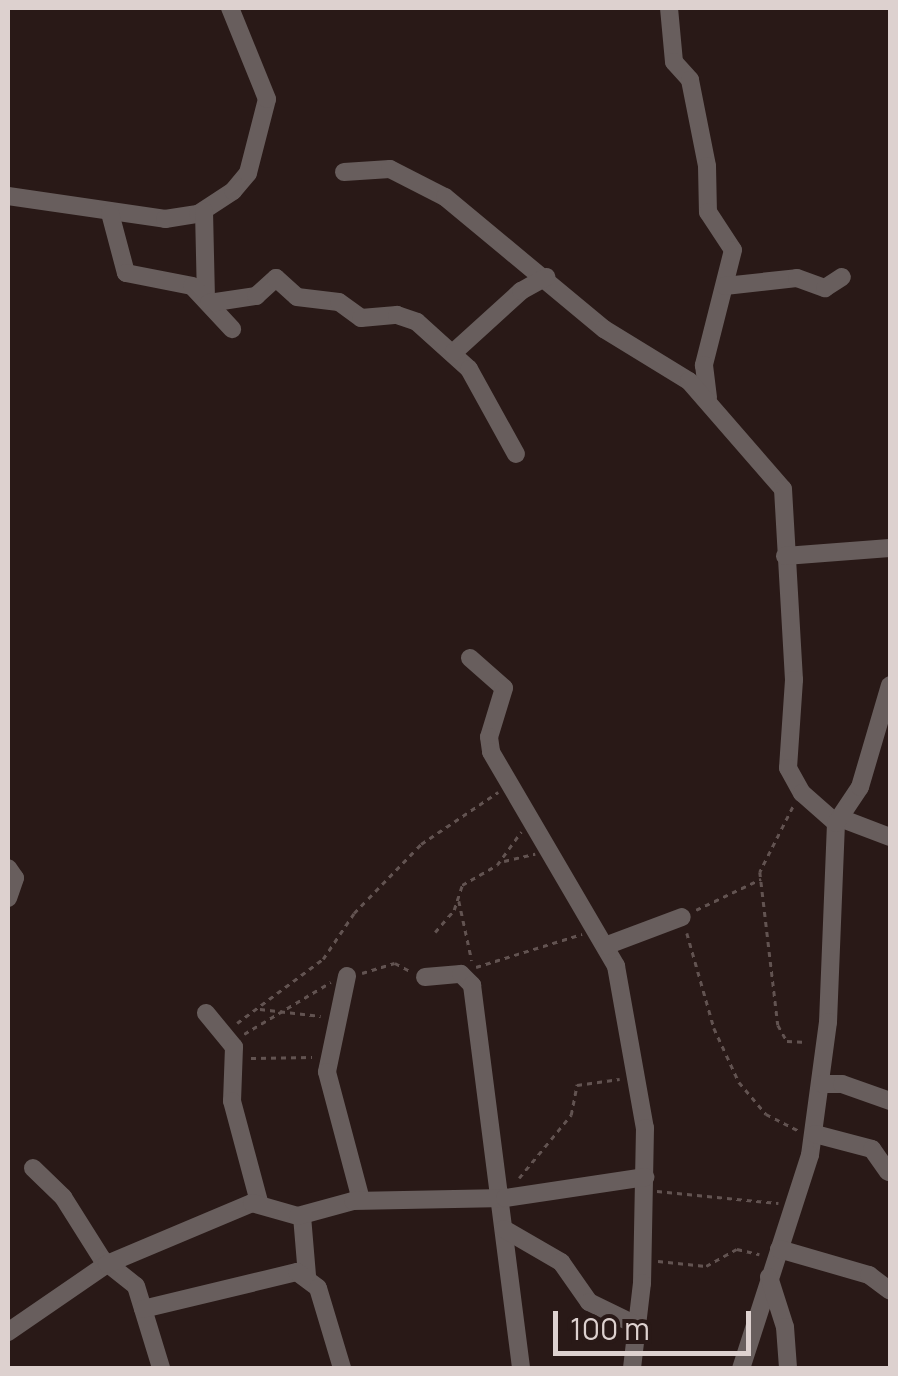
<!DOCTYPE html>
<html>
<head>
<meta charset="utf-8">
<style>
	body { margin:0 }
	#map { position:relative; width:898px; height:1376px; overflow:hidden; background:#291917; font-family:Manrope,sans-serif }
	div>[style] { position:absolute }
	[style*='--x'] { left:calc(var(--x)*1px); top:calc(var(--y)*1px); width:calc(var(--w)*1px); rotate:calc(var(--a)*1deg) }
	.path>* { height:2.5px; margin-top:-1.25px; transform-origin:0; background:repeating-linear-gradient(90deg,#625351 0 5px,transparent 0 10px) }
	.minor>* { height:18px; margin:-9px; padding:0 9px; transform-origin:9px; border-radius:9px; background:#685e5d }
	span { translate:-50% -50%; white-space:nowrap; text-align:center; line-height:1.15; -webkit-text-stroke:8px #291917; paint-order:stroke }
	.frame { position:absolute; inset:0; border:10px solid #ddd1cf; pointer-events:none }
	.scale { position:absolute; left:553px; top:1311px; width:198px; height:45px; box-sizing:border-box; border:5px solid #ddd1cf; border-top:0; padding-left:12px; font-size:30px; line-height:35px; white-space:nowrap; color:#ddd1cf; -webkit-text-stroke:8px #291917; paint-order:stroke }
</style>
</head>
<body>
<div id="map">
	<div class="path">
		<div style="--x:793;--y:807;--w:73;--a:116.9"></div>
		<div style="--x:760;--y:872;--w:154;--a:83.3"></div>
		<div style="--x:778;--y:1025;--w:18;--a:61"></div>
		<div style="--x:787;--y:1041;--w:20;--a:3"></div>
		<div style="--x:504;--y:861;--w:32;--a:-13"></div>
		<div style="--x:459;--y:901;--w:61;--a:77.8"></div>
		<div style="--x:696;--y:910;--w:72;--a:-25.5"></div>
		<div style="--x:435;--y:932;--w:29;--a:-49"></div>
		<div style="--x:454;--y:910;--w:26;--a:-72"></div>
		<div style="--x:462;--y:885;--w:40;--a:-29.7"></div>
		<div style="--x:497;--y:865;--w:41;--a:-54"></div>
		<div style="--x:687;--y:933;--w:99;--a:74.1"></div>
		<div style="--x:714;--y:1028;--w:60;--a:65.2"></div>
		<div style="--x:739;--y:1082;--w:42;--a:49.8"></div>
		<div style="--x:766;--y:1114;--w:36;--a:27"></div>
		<div style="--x:476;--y:967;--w:111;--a:-17.3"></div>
		<div style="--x:362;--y:973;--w:34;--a:-17"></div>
		<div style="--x:395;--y:963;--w:17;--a:28"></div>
		<div style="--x:260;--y:1009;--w:61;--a:6.5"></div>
		<div style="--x:237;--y:1023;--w:107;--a:-36.7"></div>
		<div style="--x:323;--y:959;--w:55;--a:-56"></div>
		<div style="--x:354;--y:913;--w:96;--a:-45.8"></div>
		<div style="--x:421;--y:844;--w:93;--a:-34"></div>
		<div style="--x:244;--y:1034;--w:101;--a:-30.9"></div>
		<div style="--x:251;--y:1058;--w:61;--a:-0.9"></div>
		<div style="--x:519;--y:1178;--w:82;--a:-50.5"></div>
		<div style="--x:571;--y:1115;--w:31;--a:-79"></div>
		<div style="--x:577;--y:1085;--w:43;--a:-7.9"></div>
		<div style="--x:657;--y:1191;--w:122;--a:5.7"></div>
		<div style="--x:658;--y:1261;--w:48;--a:5.9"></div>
		<div style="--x:706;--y:1266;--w:35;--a:-29"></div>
		<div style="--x:737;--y:1249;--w:23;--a:13"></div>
	</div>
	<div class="minor">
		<div style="--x:669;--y:8;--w:54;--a:84.7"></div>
		<div style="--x:674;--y:62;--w:24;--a:48"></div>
		<div style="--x:690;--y:80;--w:88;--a:78.8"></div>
		<div style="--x:707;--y:166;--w:46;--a:88.8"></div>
		<div style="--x:708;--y:212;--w:45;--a:56.7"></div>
		<div style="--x:733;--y:250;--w:119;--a:104.2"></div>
		<div style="--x:704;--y:365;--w:33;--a:83"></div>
		<div style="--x:344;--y:172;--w:46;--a:-3.7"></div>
		<div style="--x:390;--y:169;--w:62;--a:27"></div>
		<div style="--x:445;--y:197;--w:207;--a:39.7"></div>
		<div style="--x:604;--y:329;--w:100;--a:31.5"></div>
		<div style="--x:689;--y:381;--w:143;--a:49"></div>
		<div style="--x:783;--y:489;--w:191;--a:86.7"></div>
		<div style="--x:794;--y:680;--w:88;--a:93.9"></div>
		<div style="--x:788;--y:768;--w:29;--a:61"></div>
		<div style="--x:802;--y:793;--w:45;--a:41.4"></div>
		<div style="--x:836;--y:823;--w:199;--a:92.3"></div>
		<div style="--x:828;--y:1022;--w:134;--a:97.7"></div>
		<div style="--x:810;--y:1155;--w:224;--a:107.9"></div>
		<div style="--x:8;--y:196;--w:159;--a:8.3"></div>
		<div style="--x:165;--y:219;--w:33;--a:-9"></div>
		<div style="--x:198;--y:214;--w:42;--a:-33.3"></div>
		<div style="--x:233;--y:191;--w:23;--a:-50"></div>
		<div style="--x:248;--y:173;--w:76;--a:-75.6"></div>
		<div style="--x:267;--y:99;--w:98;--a:-112.1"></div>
		<div style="--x:204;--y:211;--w:88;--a:88.7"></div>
		<div style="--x:110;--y:213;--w:62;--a:75.1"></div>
		<div style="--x:126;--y:273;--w:67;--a:11.1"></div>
		<div style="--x:192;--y:286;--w:59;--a:47.1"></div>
		<div style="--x:725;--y:286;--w:72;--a:-6.3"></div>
		<div style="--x:797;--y:278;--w:30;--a:20"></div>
		<div style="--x:825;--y:288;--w:20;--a:-33"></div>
		<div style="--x:209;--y:303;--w:48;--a:-8.5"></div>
		<div style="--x:256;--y:296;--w:27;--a:-42"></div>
		<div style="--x:276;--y:278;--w:28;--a:42"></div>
		<div style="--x:297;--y:297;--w:42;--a:6.8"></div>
		<div style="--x:339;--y:302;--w:27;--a:36"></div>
		<div style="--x:361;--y:318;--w:36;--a:-5"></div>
		<div style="--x:397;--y:315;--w:21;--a:19"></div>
		<div style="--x:417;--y:322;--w:70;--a:42.1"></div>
		<div style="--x:469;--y:369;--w:97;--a:61.1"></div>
		<div style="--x:454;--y:352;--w:91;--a:-42.3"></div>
		<div style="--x:521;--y:291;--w:29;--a:-29"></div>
		<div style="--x:785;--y:556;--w:105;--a:-4.4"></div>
		<div style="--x:470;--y:658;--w:45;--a:41.4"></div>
		<div style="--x:504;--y:688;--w:51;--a:107"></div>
		<div style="--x:489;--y:737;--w:15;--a:82"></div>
		<div style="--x:491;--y:752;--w:248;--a:59.7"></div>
		<div style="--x:616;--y:966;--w:165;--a:79.9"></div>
		<div style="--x:645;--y:1128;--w:155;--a:91.1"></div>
		<div style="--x:642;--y:1283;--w:86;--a:96.7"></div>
		<div style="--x:840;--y:818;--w:53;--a:20.8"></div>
		<div style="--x:836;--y:823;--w:43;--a:-56.3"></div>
		<div style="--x:860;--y:787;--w:106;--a:-73.6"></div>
		<div style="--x:8;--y:868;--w:12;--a:55"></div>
		<div style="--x:15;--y:878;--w:21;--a:109"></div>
		<div style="--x:605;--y:946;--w:82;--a:-20.6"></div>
		<div style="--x:347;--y:976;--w:98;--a:101.8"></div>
		<div style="--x:327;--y:1072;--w:132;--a:75.1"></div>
		<div style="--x:425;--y:977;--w:36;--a:-5"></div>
		<div style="--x:461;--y:974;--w:16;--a:45"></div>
		<div style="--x:472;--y:985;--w:386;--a:82.7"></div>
		<div style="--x:206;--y:1013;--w:44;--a:50.5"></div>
		<div style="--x:234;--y:1047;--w:54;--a:92.1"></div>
		<div style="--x:232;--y:1101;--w:105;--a:75"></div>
		<div style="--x:822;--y:1084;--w:20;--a:0"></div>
		<div style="--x:842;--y:1084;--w:51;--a:19.5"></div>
		<div style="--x:815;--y:1134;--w:59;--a:14.7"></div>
		<div style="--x:872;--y:1149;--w:28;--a:55"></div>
		<div style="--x:33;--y:1168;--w:42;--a:44"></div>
		<div style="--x:63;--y:1197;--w:73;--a:57.8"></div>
		<div style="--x:102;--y:1259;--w:43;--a:38.5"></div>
		<div style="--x:136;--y:1286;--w:86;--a:73"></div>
		<div style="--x:302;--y:1216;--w:60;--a:85.2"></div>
		<div style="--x:504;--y:1229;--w:66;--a:30.1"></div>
		<div style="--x:561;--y:1262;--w:49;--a:55"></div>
		<div style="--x:589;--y:1302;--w:55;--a:26.1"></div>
		<div style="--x:779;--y:1249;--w:94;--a:16.1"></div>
		<div style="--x:869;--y:1275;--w:26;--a:37"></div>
		<div style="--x:769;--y:1277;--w:52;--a:72.3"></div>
		<div style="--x:785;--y:1327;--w:41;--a:85.8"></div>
		<div style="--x:143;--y:1309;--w:158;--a:-13.5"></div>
		<div style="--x:297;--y:1272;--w:26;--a:37"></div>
		<div style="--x:318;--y:1288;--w:84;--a:73.3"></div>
		<div style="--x:8;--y:1332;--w:120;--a:-34.5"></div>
		<div style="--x:107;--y:1264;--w:157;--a:-22.8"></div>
		<div style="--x:252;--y:1203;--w:48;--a:15.8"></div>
		<div style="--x:298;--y:1216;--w:57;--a:-15.3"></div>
		<div style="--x:353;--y:1201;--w:152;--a:-1.1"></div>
		<div style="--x:505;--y:1198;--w:142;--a:-8.5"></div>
	</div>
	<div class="frame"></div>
	<div class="scale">100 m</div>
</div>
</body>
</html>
